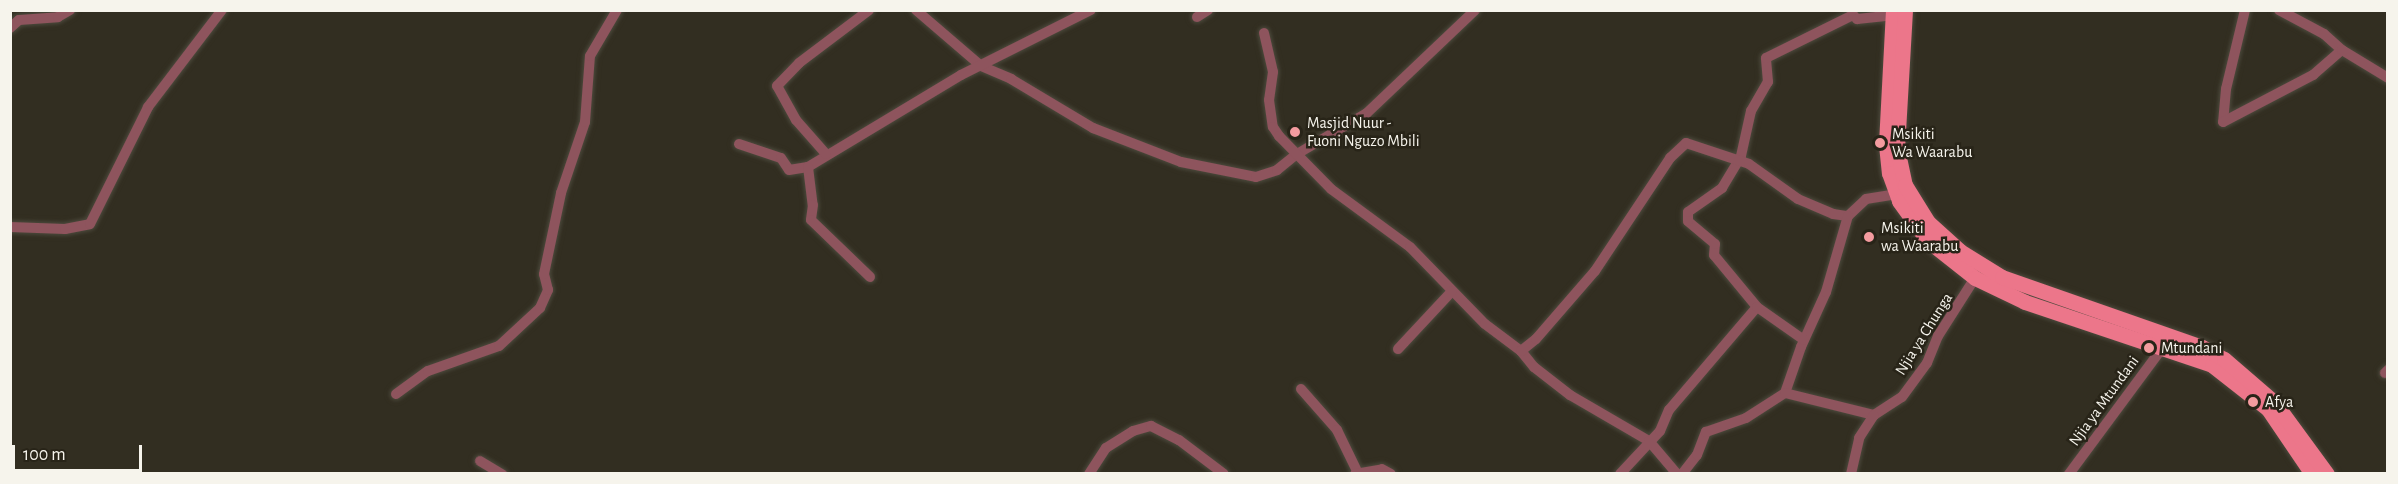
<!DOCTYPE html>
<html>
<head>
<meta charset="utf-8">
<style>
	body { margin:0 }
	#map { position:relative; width:2398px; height:484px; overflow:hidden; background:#322e21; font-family:"Alegreya Sans",sans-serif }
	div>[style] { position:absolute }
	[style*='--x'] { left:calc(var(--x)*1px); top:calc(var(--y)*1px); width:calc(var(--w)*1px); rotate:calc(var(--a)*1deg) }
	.roads { filter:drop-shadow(0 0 2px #4d4a3d) drop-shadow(0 0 2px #4d4a3d) }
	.street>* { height:10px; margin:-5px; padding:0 5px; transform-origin:5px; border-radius:5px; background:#8e545d }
	.primary>* { height:15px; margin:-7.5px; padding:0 7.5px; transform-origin:7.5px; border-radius:7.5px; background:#ec768a }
	.dots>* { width:16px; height:16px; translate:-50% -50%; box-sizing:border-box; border:3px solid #282418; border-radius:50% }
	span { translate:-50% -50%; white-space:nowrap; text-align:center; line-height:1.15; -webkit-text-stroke:5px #282418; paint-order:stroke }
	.poi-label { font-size:16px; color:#f6f4ec }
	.left { translate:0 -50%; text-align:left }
	.street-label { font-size:16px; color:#f6f4ec }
	.frame { position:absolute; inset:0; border:12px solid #f6f4ec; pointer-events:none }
	.scale { position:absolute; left:12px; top:445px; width:130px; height:27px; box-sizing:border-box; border:3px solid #f6f4ec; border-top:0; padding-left:8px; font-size:18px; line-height:21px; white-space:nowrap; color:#f6f4ec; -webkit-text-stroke:4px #282418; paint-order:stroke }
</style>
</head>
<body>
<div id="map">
	<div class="roads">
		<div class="street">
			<div style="--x:916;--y:10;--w:86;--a:40.7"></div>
			<div style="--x:981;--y:66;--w:33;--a:23"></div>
			<div style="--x:1011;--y:79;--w:96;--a:30.9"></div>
			<div style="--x:1093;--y:128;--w:94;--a:21.1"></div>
			<div style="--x:1181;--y:162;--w:76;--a:11.3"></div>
			<div style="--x:1256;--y:177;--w:22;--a:-18"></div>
			<div style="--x:1277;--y:170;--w:26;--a:-39"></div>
			<div style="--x:1297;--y:154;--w:81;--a:-30.4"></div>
			<div style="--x:1367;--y:113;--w:149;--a:-43.6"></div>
			<div style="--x:2245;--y:10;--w:81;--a:103.5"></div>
			<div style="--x:2226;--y:89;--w:33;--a:95"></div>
			<div style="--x:2223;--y:122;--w:102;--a:-27.6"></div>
			<div style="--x:2313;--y:75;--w:38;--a:-41"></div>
			<div style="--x:2279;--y:10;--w:51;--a:28.1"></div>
			<div style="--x:2324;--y:34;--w:24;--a:42"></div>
			<div style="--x:2342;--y:50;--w:54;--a:31.3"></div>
			<div style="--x:1197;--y:17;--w:13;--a:-32"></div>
			<div style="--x:10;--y:28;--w:12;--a:-42"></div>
			<div style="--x:19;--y:20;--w:39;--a:-4"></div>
			<div style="--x:58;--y:17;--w:14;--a:-30"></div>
			<div style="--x:1264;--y:33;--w:40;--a:77"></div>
			<div style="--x:1273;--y:72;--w:28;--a:98"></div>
			<div style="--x:1269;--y:100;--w:27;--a:82"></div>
			<div style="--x:1273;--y:127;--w:11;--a:56"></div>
			<div style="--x:1279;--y:136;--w:74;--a:45.5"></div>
			<div style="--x:1331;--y:189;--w:98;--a:36.3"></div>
			<div style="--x:1410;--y:247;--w:107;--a:45.8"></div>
			<div style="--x:1485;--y:324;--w:45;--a:36.9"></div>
			<div style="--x:1521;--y:351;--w:21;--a:51"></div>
			<div style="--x:1534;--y:367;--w:46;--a:37.9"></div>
			<div style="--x:1570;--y:395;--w:91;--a:30.2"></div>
			<div style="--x:1649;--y:441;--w:43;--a:49.7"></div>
			<div style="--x:739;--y:144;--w:44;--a:18.4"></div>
			<div style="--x:781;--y:158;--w:14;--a:56"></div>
			<div style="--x:789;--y:170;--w:19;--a:-9"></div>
			<div style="--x:808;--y:167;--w:179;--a:-31"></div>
			<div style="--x:961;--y:75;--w:145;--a:-26.6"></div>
			<div style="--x:826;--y:154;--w:45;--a:-131.4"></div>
			<div style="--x:796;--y:120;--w:39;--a:-119"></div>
			<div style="--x:777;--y:86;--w:32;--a:-46"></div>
			<div style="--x:799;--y:63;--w:88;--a:-37.1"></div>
			<div style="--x:808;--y:167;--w:38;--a:83"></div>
			<div style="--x:813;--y:205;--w:15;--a:98"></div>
			<div style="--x:811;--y:220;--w:82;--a:44"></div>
			<div style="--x:10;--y:227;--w:55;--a:2.1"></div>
			<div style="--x:65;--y:229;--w:25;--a:-11"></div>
			<div style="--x:90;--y:224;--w:131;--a:-63.6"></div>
			<div style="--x:148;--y:107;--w:122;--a:-52.7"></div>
			<div style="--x:1757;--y:307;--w:67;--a:-129.6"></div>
			<div style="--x:1714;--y:255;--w:11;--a:-85"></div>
			<div style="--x:1715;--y:244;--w:35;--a:-140"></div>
			<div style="--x:1688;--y:221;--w:9;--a:-90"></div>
			<div style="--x:1688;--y:212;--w:42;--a:-35.2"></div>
			<div style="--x:1722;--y:188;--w:37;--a:-59"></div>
			<div style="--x:1741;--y:156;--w:46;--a:-77.5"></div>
			<div style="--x:1751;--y:111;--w:34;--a:-60"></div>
			<div style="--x:1768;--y:82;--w:24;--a:-95"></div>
			<div style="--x:1766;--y:58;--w:97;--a:-26.3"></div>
			<div style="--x:1853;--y:15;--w:6;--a:45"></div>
			<div style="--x:1857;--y:19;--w:36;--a:-6"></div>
			<div style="--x:1398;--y:349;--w:79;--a:-47"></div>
			<div style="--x:1521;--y:351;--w:19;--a:-39"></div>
			<div style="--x:1536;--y:339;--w:90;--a:-49.1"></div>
			<div style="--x:1595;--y:271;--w:136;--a:-56.4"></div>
			<div style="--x:1670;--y:158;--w:22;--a:-43"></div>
			<div style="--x:1686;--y:143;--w:66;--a:18.4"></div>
			<div style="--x:1749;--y:164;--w:60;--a:35.5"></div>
			<div style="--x:1798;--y:199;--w:38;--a:23"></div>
			<div style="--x:1833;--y:214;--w:15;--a:8"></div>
			<div style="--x:1848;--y:216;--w:25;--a:-43"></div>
			<div style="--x:1866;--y:199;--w:30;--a:-9"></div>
			<div style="--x:2385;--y:373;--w:4;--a:-45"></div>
			<div style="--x:1301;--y:389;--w:55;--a:48.7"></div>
			<div style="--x:1337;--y:430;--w:46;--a:64"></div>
			<div style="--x:1785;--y:393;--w:49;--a:-70.8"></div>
			<div style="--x:1801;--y:347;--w:60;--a:-65.6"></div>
			<div style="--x:1826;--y:292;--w:79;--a:-73.9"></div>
			<div style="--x:396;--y:394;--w:39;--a:-36"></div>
			<div style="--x:428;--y:371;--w:75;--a:-19.4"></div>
			<div style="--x:499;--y:346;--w:56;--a:-42.8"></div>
			<div style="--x:540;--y:308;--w:20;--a:-66"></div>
			<div style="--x:548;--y:290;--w:16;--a:-104"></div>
			<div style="--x:544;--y:274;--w:83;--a:-78.1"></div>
			<div style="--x:561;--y:193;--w:75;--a:-71.3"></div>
			<div style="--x:585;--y:122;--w:66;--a:-85.7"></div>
			<div style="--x:590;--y:56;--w:53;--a:-59.6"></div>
			<div style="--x:480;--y:461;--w:26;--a:31"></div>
			<div style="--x:1089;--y:474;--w:31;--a:-57"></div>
			<div style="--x:1106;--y:448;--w:32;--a:-32"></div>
			<div style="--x:1133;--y:431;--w:19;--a:-16"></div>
			<div style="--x:1151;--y:426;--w:31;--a:27"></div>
			<div style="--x:1179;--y:440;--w:56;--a:37.1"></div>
			<div style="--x:1355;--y:474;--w:27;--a:-10"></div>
			<div style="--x:1382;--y:469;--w:10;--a:29"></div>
			<div style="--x:1620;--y:474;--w:59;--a:-47.1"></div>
			<div style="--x:1660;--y:431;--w:23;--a:-67"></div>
			<div style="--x:1669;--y:410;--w:135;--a:-49.5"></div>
			<div style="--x:1757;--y:307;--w:57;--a:35.1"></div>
			<div style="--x:1682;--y:474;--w:24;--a:-52"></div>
			<div style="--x:1697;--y:455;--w:25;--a:-69"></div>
			<div style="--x:1706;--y:432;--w:42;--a:-19.3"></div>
			<div style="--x:1746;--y:418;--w:46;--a:-32.7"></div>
			<div style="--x:1785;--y:393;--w:92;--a:13.9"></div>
			<div style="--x:1874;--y:415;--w:33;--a:-33"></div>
			<div style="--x:1902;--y:397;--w:42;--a:-53.7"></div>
			<div style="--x:1927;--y:363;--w:29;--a:-68"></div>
			<div style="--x:1938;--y:336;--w:69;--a:-57.5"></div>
			<div style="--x:1851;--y:474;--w:37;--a:-77"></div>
			<div style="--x:1859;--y:438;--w:27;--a:-57"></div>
			<div style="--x:2069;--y:474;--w:158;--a:-53.5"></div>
		</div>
		<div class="primary">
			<div style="--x:1893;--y:10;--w:135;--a:93"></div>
			<div style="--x:1886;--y:145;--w:28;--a:84"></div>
			<div style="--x:1889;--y:173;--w:30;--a:70"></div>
			<div style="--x:1899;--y:201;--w:48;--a:54.3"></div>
			<div style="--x:1927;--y:240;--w:61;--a:38.4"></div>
			<div style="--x:1975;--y:278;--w:55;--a:25.6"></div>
			<div style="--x:2025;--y:302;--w:197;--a:18.6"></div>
			<div style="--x:2212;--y:365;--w:71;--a:38.2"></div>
			<div style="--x:2268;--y:409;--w:78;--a:55.9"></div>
			<div style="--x:1905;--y:10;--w:138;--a:93.3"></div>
			<div style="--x:1897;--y:148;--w:38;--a:78"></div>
			<div style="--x:1905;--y:185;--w:44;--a:58.1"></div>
			<div style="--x:1928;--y:222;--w:43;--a:42.2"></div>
			<div style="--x:1960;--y:251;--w:49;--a:31.8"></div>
			<div style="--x:2002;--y:277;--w:212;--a:19.3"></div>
			<div style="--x:2202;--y:347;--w:25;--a:29"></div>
			<div style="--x:2224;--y:359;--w:67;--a:40.8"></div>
			<div style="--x:2275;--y:403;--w:88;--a:53.8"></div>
		</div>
	</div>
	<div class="dots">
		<div style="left:1295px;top:132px;background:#f49b9f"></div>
		<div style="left:1880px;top:143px;background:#f49b9f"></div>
		<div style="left:1869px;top:237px;background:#f49b9f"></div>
		<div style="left:2149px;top:348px;background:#f49b9f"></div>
		<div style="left:2253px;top:402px;background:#f49b9f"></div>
	</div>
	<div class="poi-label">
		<span class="left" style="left:1307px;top:132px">Masjid Nuur -<br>Fuoni Nguzo Mbili</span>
		<span class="left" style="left:1892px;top:143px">Msikiti<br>Wa Waarabu</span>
		<span class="left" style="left:1881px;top:237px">Msikiti<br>wa Waarabu</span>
		<span class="left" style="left:2161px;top:348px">Mtundani</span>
		<span class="left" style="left:2265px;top:402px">Afya</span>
	</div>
	<div class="street-label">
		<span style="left:1924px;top:334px;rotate:-58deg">Njia ya Chunga</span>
		<span style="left:2104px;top:401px;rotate:-54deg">Njia ya Mtundani</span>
	</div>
	<div class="frame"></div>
	<div class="scale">100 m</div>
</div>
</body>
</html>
